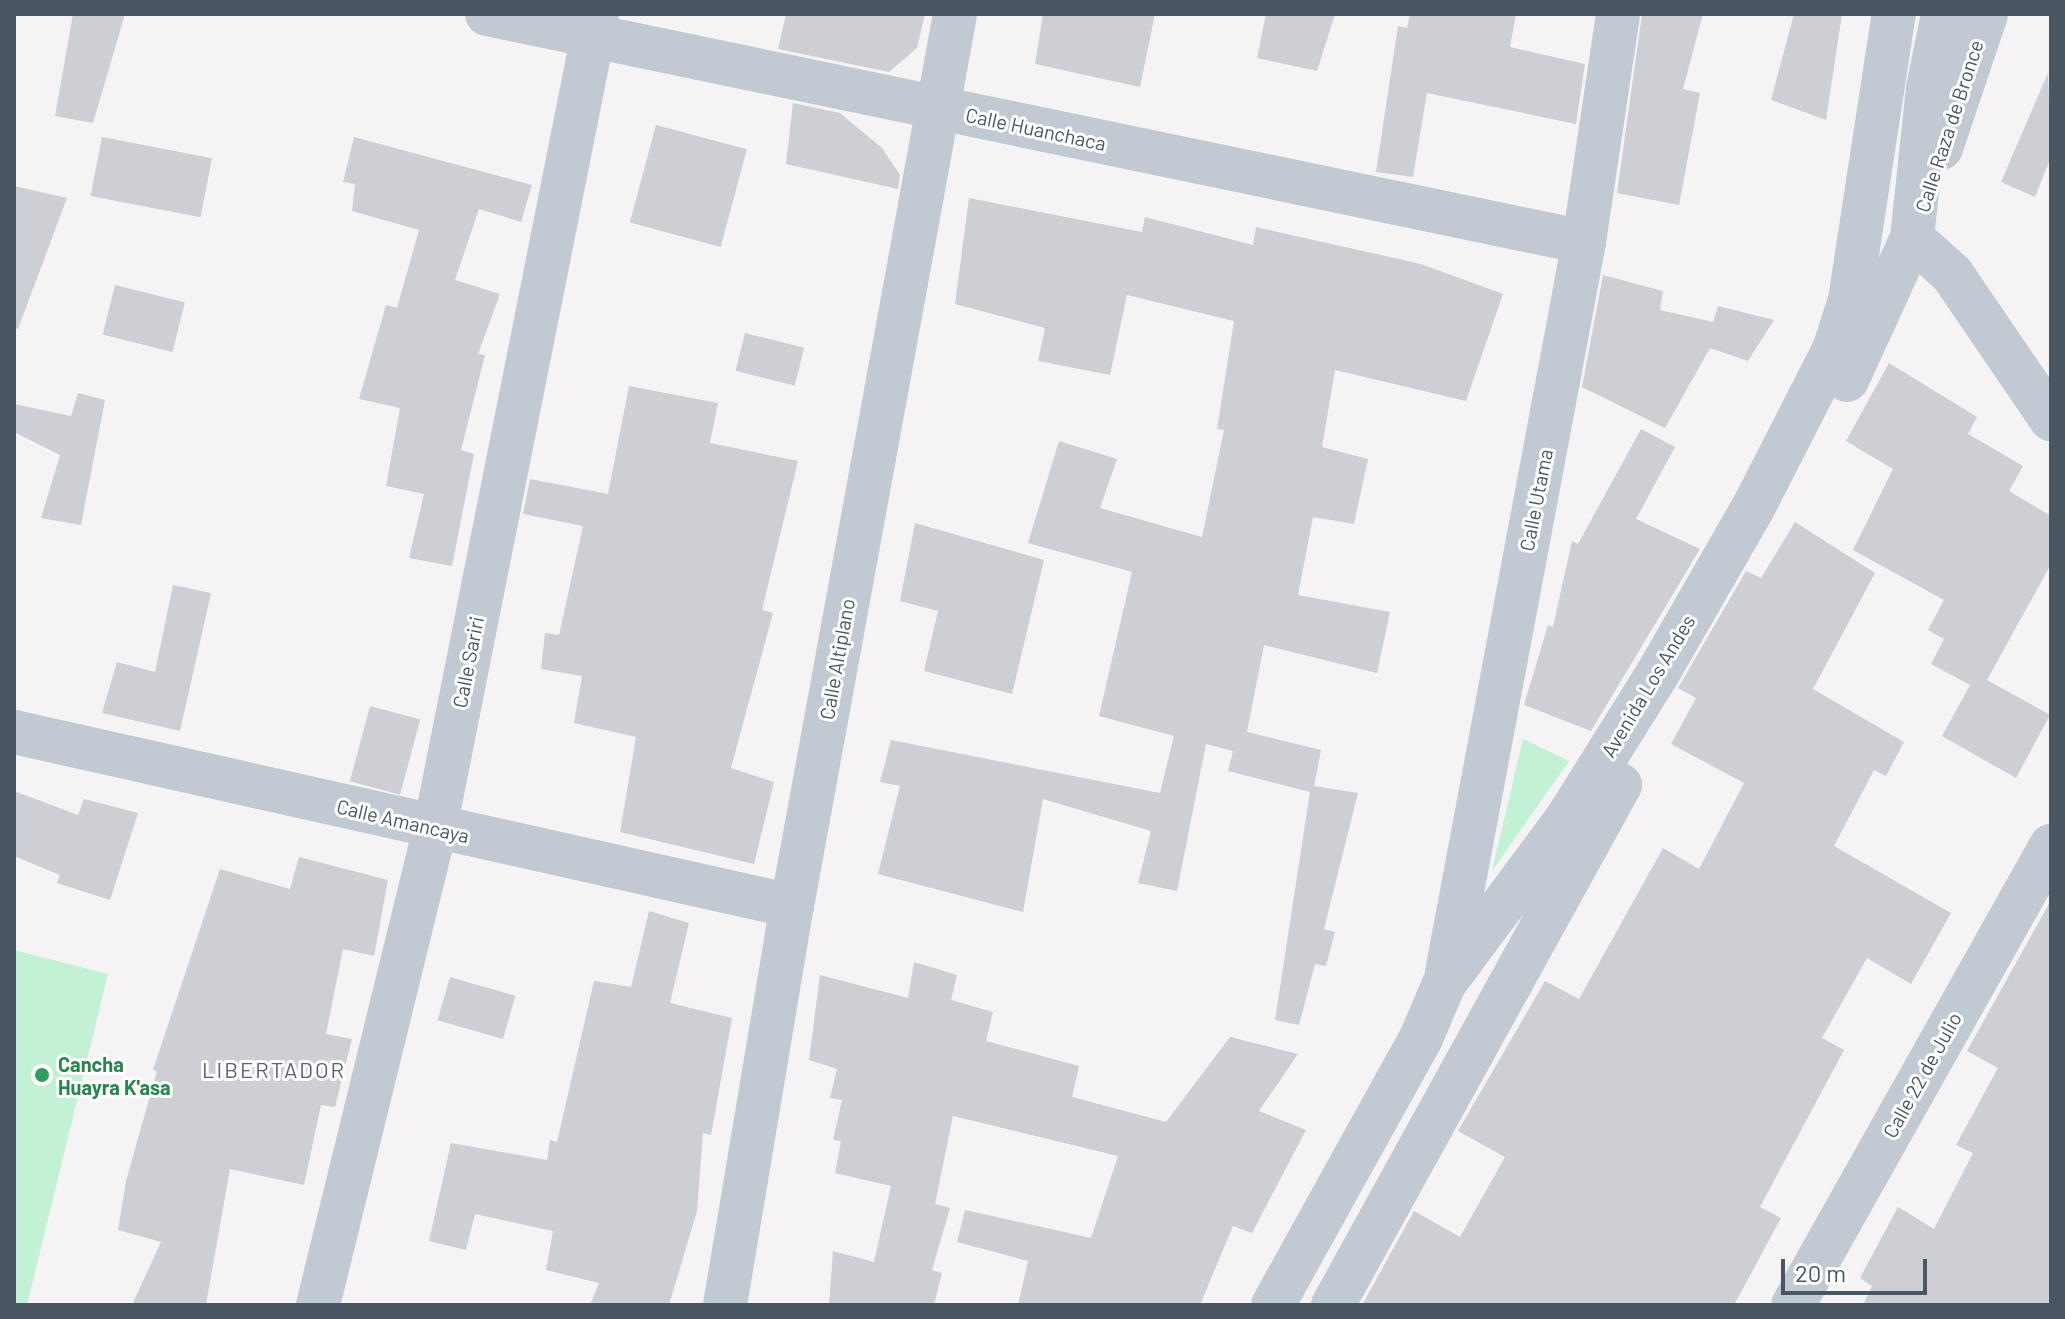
<!DOCTYPE html>
<html>
<head>
<meta charset="utf-8">
<style>
	body { margin:0 }
	#map { position:relative; width:2065px; height:1319px; overflow:hidden; background:#f5f3f3; font-family:Barlow,sans-serif }
	div>[style] { position:absolute }
	[style*='--x'] { left:calc(var(--x)*1px); top:calc(var(--y)*1px); width:calc(var(--w)*1px); rotate:calc(var(--a)*1deg) }
	.green>* { inset:0; background:#c3f1d5 }
	.building>* { inset:0; background:#cdcfd5; transform-origin:0 0 }
	.minor>* { height:44px; margin:-22px; padding:0 22px; transform-origin:22px; border-radius:22px; background:#c1cad2 }
	.dots>* { width:22px; height:22px; translate:-50% -50%; box-sizing:border-box; border:4px solid #fff; border-radius:50% }
	span { translate:-50% -50%; white-space:nowrap; text-align:center; line-height:1.15; -webkit-text-stroke:6px #fff; paint-order:stroke }
	.street-label { font-size:20px; color:#4a5661 }
	.leisure-label { font-size:20px; color:#27864d; font-weight:700 }
	.left { translate:0 -50%; text-align:left }
	.neighbourhood-label { font-size:22px; color:#5f6368; letter-spacing:2px }
	.frame { position:absolute; inset:0; border:16px solid #4a5661; pointer-events:none }
	.scale { position:absolute; left:1781px; top:1259px; width:146px; height:36px; box-sizing:border-box; border:4px solid #4a5661; border-top:0; padding-left:10px; font-size:24px; line-height:28px; white-space:nowrap; color:#4a5661; -webkit-text-stroke:6px #fff; paint-order:stroke }
</style>
</head>
<body>
<div id="map">
	<div class="green">
		<div style="clip-path:polygon(1523px 739px,1569px 761px,1492px 871px)"></div>
		<div style="clip-path:polygon(14px 950px,108px 974px,27px 1305px,14px 1305px)"></div>
	</div>
	<div class="building">
		<div style="clip-path:polygon(73px 14px,125px 14px,93px 123px,55px 116px)"></div>
		<div style="clip-path:polygon(786px 14px,925px 14px,917px 48px,889px 72px,778px 49px)"></div>
		<div style="clip-path:polygon(1043px 14px,1155px 14px,1140px 87px,1035px 64px)"></div>
		<div style="clip-path:polygon(1266px 14px,1335px 14px,1317px 71px,1257px 58px)"></div>
		<div style="clip-path:polygon(1410px 14px,1516px 14px,1510px 47px,1585px 64px,1576px 124px,1427px 93px,1413px 177px,1376px 172px,1398px 26px,1407px 28px)"></div>
		<div style="clip-path:polygon(1642px 14px,1703px 14px,1683px 89px,1700px 93px,1679px 205px,1617px 193px)"></div>
		<div style="clip-path:polygon(1794px 14px,1842px 14px,1826px 120px,1771px 100px)"></div>
		<div style="clip-path:polygon(2048px 73px,2051px 157px,2035px 197px,2001px 182px)"></div>
		<div style="clip-path:polygon(793px 103px,840px 113px,882px 148px,900px 175px,898px 189px,786px 164px)"></div>
		<div style="left:656px;top:125px;width:94px;height:101px;rotate:15deg"></div>
		<div style="left:102px;top:137px;width:112px;height:60px;rotate:11deg"></div>
		<div style="clip-path:polygon(354px 137px,532px 185px,521px 222px,479px 209px,455px 280px,500px 294px,478px 354px,485px 355px,461px 450px,474px 454px,452px 566px,409px 558px,424px 494px,386px 486px,400px 408px,359px 399px,386px 305px,397px 308px,419px 230px,352px 211px,355px 184px,343px 182px)"></div>
		<div style="clip-path:polygon(14px 186px,67px 198px,18px 329px,14px 328px)"></div>
		<div style="clip-path:polygon(969px 198px,1142px 232px,1145px 217px,1253px 245px,1256px 227px,1421px 264px,1503px 294px,1466px 401px,1335px 370px,1322px 447px,1368px 459px,1354px 524px,1313px 517px,1298px 595px,1390px 612px,1377px 673px,1264px 645px,1247px 732px,1321px 750px,1314px 786px,1358px 793px,1324px 929px,1335px 932px,1326px 966px,1315px 964px,1299px 1025px,1275px 1020px,1310px 792px,1228px 771px,1233px 751px,1206px 744px,1177px 891px,1138px 883px,1151px 831px,1043px 799px,1023px 912px,878px 874px,900px 786px,880px 782px,891px 740px,1160px 793px,1174px 736px,1099px 716px,1132px 572px,1028px 543px,1059px 441px,1117px 459px,1100px 508px,1202px 537px,1224px 430px,1217px 429px,1234px 321px,1127px 295px,1110px 375px,1038px 361px,1045px 328px,955px 304px)"></div>
		<div style="clip-path:polygon(1603px 275px,1663px 291px,1660px 310px,1713px 322px,1718px 306px,1774px 320px,1748px 361px,1710px 348px,1665px 428px,1582px 387px)"></div>
		<div style="left:115px;top:285px;width:72px;height:51px;rotate:14deg"></div>
		<div style="left:745px;top:333px;width:61px;height:39px;rotate:14deg"></div>
		<div style="clip-path:polygon(1889px 363px,1977px 417px,1968px 434px,2023px 466px,2009px 491px,2051px 516px,2051px 564px,1987px 680px,2050px 715px,2016px 778px,1942px 736px,1970px 685px,1931px 664px,1944px 639px,1928px 630px,1944px 600px,1853px 550px,1893px 469px,1846px 441px)"></div>
		<div style="clip-path:polygon(629px 386px,718px 403px,710px 443px,798px 461px,762px 610px,773px 613px,731px 768px,774px 782px,754px 864px,620px 832px,636px 737px,574px 723px,582px 676px,541px 669px,545px 633px,559px 635px,583px 526px,523px 514px,530px 479px,608px 494px)"></div>
		<div style="clip-path:polygon(78px 393px,105px 400px,81px 525px,41px 518px,60px 455px,14px 432px,14px 404px,71px 416px)"></div>
		<div style="clip-path:polygon(1641px 429px,1675px 447px,1636px 519px,1700px 549px,1591px 731px,1524px 705px,1548px 625px,1553px 627px,1572px 541px,1578px 544px)"></div>
		<div style="clip-path:polygon(1795px 522px,1875px 573px,1813px 689px,1904px 742px,1886px 776px,1874px 770px,1834px 846px,1951px 913px,1911px 984px,1867px 958px,1822px 1038px,1844px 1050px,1760px 1207px,1781px 1218px,1734px 1305px,1362px 1305px,1414px 1211px,1460px 1237px,1505px 1157px,1458px 1131px,1545px 981px,1579px 999px,1663px 848px,1699px 869px,1744px 783px,1671px 744px,1696px 698px,1678px 688px,1746px 571px,1761px 578px)"></div>
		<div style="clip-path:polygon(915px 523px,1044px 560px,1012px 694px,924px 671px,938px 611px,900px 601px)"></div>
		<div style="clip-path:polygon(173px 585px,211px 593px,180px 731px,102px 713px,117px 662px,155px 672px)"></div>
		<div style="left:370px;top:706px;width:52px;height:78px;rotate:15deg"></div>
		<div style="clip-path:polygon(14px 791px,78px 815px,84px 799px,138px 813px,110px 900px,57px 883px,60px 875px,14px 856px)"></div>
		<div style="clip-path:polygon(299px 857px,388px 880px,374px 956px,343px 949px,326px 1034px,352px 1039px,335px 1107px,321px 1105px,304px 1185px,230px 1169px,206px 1305px,132px 1305px,161px 1242px,118px 1230px,126px 1181px,157px 1071px,153px 1070px,220px 869px,290px 889px)"></div>
		<div style="clip-path:polygon(2051px 900px,2051px 1305px,1863px 1305px,1872px 1286px,1860px 1278px,1898px 1207px,1934px 1229px,1973px 1153px,1956px 1145px,1998px 1068px,1967px 1051px)"></div>
		<div style="clip-path:polygon(649px 911px,689px 923px,670px 1003px,732px 1018px,711px 1135px,703px 1133px,697px 1211px,669px 1305px,590px 1305px,599px 1283px,546px 1270px,553px 1231px,475px 1214px,466px 1250px,429px 1241px,451px 1143px,547px 1160px,550px 1140px,557px 1142px,594px 981px,631px 987px)"></div>
		<div style="clip-path:polygon(914px 962px,957px 975px,951px 1000px,993px 1012px,986px 1041px,1079px 1066px,1072px 1097px,1166px 1122px,1230px 1037px,1298px 1054px,1259px 1111px,1306px 1130px,1252px 1233px,1233px 1226px,1200px 1305px,1018px 1305px,1028px 1261px,957px 1242px,965px 1210px,1091px 1238px,1118px 1156px,953px 1116px,935px 1204px,950px 1208px,932px 1270px,942px 1273px,934px 1305px,829px 1305px,833px 1251px,874px 1262px,891px 1186px,835px 1173px,841px 1141px,833px 1140px,842px 1100px,830px 1098px,837px 1069px,809px 1060px,820px 975px,908px 998px)"></div>
		<div style="left:450px;top:977px;width:68px;height:45px;rotate:16deg"></div>
	</div>
	<div class="minor">
		<div style="--x:487;--y:14;--w:1120;--a:11.74"></div>
		<div style="--x:1941;--y:148;--w:141;--a:-71.4"></div>
		<div style="--x:1912;--y:238;--w:54;--a:42"></div>
		<div style="--x:1952;--y:274;--w:176;--a:55.7"></div>
		<div style="--x:1847;--y:380;--w:156;--a:-65.4"></div>
		<div style="--x:1912;--y:238;--w:151;--a:-83.9"></div>
		<div style="--x:1928;--y:88;--w:76;--a:-78.5"></div>
		<div style="--x:14;--y:732;--w:797;--a:12.61"></div>
		<div style="--x:1447;--y:972;--w:743;--a:-79.37"></div>
		<div style="--x:1584;--y:242;--w:231;--a:-81.5"></div>
		<div style="--x:318;--y:1305;--w:491;--a:-76.2"></div>
		<div style="--x:435;--y:828;--w:830;--a:-78.74"></div>
		<div style="--x:725;--y:1305;--w:405;--a:-80.5"></div>
		<div style="--x:792;--y:906;--w:907;--a:-79.64"></div>
		<div style="--x:1273;--y:1305;--w:305;--a:-61"></div>
		<div style="--x:1421;--y:1038;--w:59;--a:-66.9"></div>
		<div style="--x:1444;--y:984;--w:208;--a:-53.4"></div>
		<div style="--x:1568;--y:817;--w:170;--a:-58"></div>
		<div style="--x:1658;--y:673;--w:193;--a:-60.1"></div>
		<div style="--x:1754;--y:506;--w:175;--a:-62.9"></div>
		<div style="--x:1834;--y:350;--w:52;--a:-72.3"></div>
		<div style="--x:1850;--y:300;--w:289;--a:-81.3"></div>
		<div style="--x:1333;--y:1305;--w:594;--a:-61.1"></div>
		<div style="--x:1793;--y:1305;--w:527;--a:-60.66"></div>
	</div>
	<div class="dots">
		<div style="left:42px;top:1075px;background:#2e9e5b"></div>
	</div>
	<div class="street-label">
		<span style="left:1949px;top:126px;rotate:-72deg">Calle Raza de Bronce</span>
		<span style="left:1036px;top:129px;rotate:12deg">Calle Huanchaca</span>
		<span style="left:1536px;top:500px;rotate:-79deg">Calle Utama</span>
		<span style="left:837px;top:659px;rotate:-80deg">Calle Altiplano</span>
		<span style="left:468px;top:662px;rotate:-79deg">Calle Sariri</span>
		<span style="left:1648px;top:686px;rotate:-59deg">Avenida Los Andes</span>
		<span style="left:403px;top:821px;rotate:13deg">Calle Amancaya</span>
		<span style="left:1922px;top:1075px;rotate:-61deg">Calle 22 de Julio</span>
	</div>
	<div class="leisure-label">
		<span class="left" style="left:58px;top:1076px">Cancha<br>Huayra K'asa</span>
	</div>
	<div class="neighbourhood-label">
		<span style="left:274px;top:1070px">LIBERTADOR</span>
	</div>
	<div class="frame"></div>
	<div class="scale">20 m</div>
</div>
</body>
</html>
